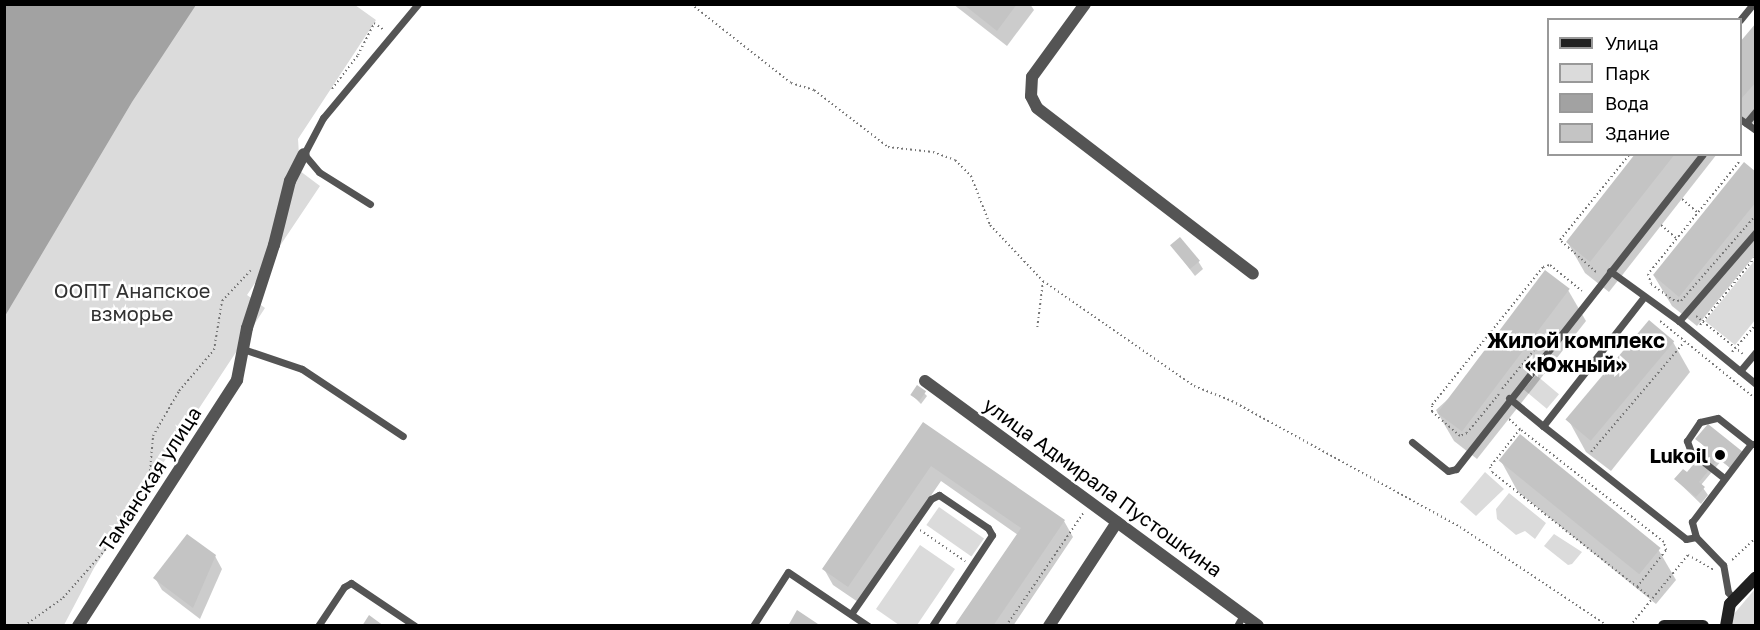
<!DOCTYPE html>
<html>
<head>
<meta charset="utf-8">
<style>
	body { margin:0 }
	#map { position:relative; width:1760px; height:630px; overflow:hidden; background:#fff; font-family:"Golos Text",sans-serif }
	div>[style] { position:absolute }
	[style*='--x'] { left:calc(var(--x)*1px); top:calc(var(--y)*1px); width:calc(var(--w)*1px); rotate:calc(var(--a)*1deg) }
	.green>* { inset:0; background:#dbdbdb; transform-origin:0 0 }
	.water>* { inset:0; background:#a2a2a2 }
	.shadow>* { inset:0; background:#0003 }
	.building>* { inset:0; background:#c4c4c4; transform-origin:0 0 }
	.path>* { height:2px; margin-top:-1px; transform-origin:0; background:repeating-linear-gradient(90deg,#767676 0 1.5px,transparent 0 4.5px) }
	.lane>* { height:7px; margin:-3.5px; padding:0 3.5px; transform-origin:3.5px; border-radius:3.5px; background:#545454 }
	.street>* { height:12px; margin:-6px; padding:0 6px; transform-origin:6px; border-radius:6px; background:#545454 }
	.secondary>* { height:12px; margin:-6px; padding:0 6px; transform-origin:6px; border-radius:6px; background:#212121 }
	.dots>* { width:16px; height:16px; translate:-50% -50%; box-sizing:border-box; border:3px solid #fff; border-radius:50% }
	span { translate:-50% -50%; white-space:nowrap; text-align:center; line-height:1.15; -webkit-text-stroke:5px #fff; paint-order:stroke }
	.park-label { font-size:20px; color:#323232 }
	.poi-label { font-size:20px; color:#000; font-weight:700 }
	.right { translate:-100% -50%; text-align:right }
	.street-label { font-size:20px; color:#000 }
	.neighbourhood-label { font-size:21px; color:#000; font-weight:700 }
	.frame { position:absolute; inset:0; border:6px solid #000; pointer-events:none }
	.legend { position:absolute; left:1547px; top:18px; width:195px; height:138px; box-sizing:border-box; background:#fff; border:2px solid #999; margin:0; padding:8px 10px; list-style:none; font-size:18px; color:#000 }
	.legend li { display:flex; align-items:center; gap:12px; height:30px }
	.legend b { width:30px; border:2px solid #999 }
</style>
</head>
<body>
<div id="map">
	<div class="green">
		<div style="clip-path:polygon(179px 5px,355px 5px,376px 20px,298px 139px,300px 171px,320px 186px,247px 295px,265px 308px,94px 568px,64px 625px,5px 625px,4px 296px)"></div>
		<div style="clip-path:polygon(1755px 260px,1755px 320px,1735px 345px,1705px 321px)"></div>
		<div style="left:1536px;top:375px;width:30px;height:19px;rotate:40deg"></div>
		<div style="clip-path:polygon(1485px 472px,1504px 489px,1476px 516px,1460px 502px)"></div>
		<div style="clip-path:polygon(1509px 493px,1546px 523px,1535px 539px,1525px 531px,1516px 535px,1497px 519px,1496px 509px)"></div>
		<div style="left:939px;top:507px;width:55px;height:22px;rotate:35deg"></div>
		<div style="clip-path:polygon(1554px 534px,1582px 552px,1572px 564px,1568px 565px,1544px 546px)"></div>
		<div style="clip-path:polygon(920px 545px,955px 569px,917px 625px,899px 625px,876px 609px)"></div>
		<div style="clip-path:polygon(1755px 589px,1755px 625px,1732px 625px,1733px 615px)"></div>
	</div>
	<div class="water">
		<div style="clip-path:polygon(5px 4px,196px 5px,132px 102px,5px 316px)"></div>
	</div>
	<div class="shadow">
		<div style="clip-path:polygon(953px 4px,1030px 4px,1034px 10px,1007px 46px)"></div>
		<div style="clip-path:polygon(1756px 26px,1756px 121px,1752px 125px,1740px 115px,1740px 44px)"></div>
		<div style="clip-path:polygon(1637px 154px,1717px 154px,1609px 292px,1585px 273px,1568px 243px)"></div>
		<div style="clip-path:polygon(1756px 174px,1756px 254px,1697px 326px,1672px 306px,1654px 276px)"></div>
		<div style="clip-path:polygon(1172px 246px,1198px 261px,1203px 269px,1195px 276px)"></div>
		<div style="clip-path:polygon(1568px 290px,1586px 321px,1477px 459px,1454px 441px,1436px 410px)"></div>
		<div style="clip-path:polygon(1673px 342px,1690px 372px,1611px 471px,1586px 452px,1569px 421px)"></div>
		<div style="clip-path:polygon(918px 387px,927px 396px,921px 404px,912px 395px)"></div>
		<div style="clip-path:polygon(923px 424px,1064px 521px,1073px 537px,1013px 626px,956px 626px,1018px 535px,941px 481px,858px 602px,833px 585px,824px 569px)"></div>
		<div style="clip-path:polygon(1697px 439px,1741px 453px,1733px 470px,1721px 461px,1701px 485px,1708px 495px,1701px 504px,1676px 480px,1687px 474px,1707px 449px)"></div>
		<div style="clip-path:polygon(1501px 461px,1658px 549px,1676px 580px,1656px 604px,1518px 492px)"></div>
		<div style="clip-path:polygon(215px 556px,222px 569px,200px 619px,162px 590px,155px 578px)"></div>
	</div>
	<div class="building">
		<div style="clip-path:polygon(963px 4px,1017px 4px,997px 31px)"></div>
		<div style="clip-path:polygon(1756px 23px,1756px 82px,1740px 100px,1740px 42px)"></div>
		<div style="clip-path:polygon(1635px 154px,1675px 154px,1590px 262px,1566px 242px)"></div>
		<div style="clip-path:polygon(1744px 162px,1756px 172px,1756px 202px,1679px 297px,1653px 275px)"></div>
		<div style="left:1180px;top:237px;width:31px;height:13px;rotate:50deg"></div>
		<div style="left:1545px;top:270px;width:31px;height:179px;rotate:37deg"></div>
		<div style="left:1649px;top:320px;width:33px;height:130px;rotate:40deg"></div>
		<div style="left:917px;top:385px;width:11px;height:12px;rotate:34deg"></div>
		<div style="clip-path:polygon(923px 422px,1065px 520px,993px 626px,954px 626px,1021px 528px,931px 466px,848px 587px,822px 569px)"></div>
		<div style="clip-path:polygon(1708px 424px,1743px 452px,1730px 468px,1719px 458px,1699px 482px,1705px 487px,1696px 497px,1674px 479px,1683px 469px,1687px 472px,1707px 448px,1695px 439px)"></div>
		<div style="left:1520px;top:434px;width:181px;height:34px;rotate:39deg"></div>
		<div style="clip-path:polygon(187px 534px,216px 555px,193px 608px,153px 578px)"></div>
		<div style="clip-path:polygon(797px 610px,821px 626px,788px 626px)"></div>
		<div style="clip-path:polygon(369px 615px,384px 626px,362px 626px)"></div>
	</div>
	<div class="path">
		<div style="--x:691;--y:4;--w:127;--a:38.3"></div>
		<div style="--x:791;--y:83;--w:24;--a:17"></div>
		<div style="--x:814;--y:90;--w:93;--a:37.6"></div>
		<div style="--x:888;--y:147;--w:45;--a:6.3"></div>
		<div style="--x:933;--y:152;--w:23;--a:20"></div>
		<div style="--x:955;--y:160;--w:23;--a:45"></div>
		<div style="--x:971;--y:176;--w:53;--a:68.8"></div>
		<div style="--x:990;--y:225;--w:77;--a:46.6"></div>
		<div style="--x:1043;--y:281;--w:49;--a:97"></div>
		<div style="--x:332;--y:89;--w:43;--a:-52.6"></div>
		<div style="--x:358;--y:55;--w:36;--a:-63"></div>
		<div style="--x:374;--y:23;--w:12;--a:35"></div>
		<div style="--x:1739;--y:162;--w:144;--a:129.1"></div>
		<div style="--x:1648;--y:274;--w:10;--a:73"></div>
		<div style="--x:1651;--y:284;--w:27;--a:36"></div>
		<div style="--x:1673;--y:300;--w:8;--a:7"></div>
		<div style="--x:1681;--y:301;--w:114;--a:-48.9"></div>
		<div style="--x:1682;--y:199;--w:21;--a:41"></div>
		<div style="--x:1661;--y:225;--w:21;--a:41"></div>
		<div style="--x:1596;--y:272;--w:48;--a:-138.4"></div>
		<div style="--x:1560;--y:240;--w:111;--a:-50.9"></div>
		<div style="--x:1043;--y:281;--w:184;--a:34.8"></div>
		<div style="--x:1194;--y:386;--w:41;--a:21.5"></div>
		<div style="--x:1232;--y:401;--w:260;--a:28.9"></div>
		<div style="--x:1460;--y:527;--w:178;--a:33.8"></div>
		<div style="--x:1696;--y:316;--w:60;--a:39"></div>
		<div style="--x:1660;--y:321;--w:124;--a:39.1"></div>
		<div style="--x:1700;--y:325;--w:89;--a:-50.9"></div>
		<div style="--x:1732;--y:352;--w:37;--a:-49"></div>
		<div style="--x:1502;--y:389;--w:66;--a:-50.5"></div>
		<div style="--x:1499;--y:394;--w:50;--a:129.4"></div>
		<div style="--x:1467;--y:433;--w:8;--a:157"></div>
		<div style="--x:1460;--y:436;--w:37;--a:-139"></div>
		<div style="--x:1432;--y:412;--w:7;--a:-90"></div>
		<div style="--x:1432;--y:405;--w:177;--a:-51.2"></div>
		<div style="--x:1543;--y:267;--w:7;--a:-16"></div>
		<div style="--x:1550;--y:265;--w:41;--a:39.1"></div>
		<div style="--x:1509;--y:419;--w:15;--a:42"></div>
		<div style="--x:1591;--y:452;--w:147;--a:-49.7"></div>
		<div style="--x:920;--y:530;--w:55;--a:34.6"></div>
		<div style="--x:1732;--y:560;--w:33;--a:-43"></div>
		<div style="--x:1637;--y:587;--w:47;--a:-51.9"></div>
		<div style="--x:1666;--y:550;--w:8;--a:-104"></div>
		<div style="--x:1664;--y:542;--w:183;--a:-141.9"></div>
		<div style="--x:1520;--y:429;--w:48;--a:128.3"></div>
		<div style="--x:1490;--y:467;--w:5;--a:68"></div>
		<div style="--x:1492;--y:472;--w:185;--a:38.4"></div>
		<div style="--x:1637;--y:587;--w:18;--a:38"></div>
		<div style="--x:24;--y:626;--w:48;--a:-35.7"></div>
		<div style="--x:63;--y:598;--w:77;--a:-48.7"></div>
		<div style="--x:114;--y:540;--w:78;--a:-62.4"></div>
		<div style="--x:150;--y:471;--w:35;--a:-85"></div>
		<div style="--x:153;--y:436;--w:52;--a:-60"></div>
		<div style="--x:179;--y:391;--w:54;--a:-49.5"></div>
		<div style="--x:214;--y:350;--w:50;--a:-80.7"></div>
		<div style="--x:222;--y:301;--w:42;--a:-46.9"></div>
		<div style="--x:1006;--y:626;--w:138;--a:-55.6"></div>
		<div style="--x:1630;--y:626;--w:92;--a:-50.8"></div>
		<div style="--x:1688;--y:555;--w:30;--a:30"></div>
	</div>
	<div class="lane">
		<div style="--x:1740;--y:20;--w:21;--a:-51"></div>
		<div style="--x:1740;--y:119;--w:19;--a:35"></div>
		<div style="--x:1746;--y:123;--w:16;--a:-50"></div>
		<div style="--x:370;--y:204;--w:60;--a:-147.9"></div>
		<div style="--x:319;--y:172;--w:23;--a:-130"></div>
		<div style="--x:304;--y:154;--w:41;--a:-62.2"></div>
		<div style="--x:323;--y:118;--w:148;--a:-50.2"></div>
		<div style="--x:1610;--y:271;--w:85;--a:35.9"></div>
		<div style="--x:1679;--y:321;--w:99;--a:39.3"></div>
		<div style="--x:1679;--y:321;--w:118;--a:-49.1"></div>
		<div style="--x:243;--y:349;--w:62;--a:18.7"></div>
		<div style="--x:302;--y:369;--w:121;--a:33.6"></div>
		<div style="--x:1740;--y:371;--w:25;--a:-50"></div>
		<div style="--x:1509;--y:398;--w:44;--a:39.5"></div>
		<div style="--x:1543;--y:426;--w:162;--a:-52"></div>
		<div style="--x:1543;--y:426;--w:182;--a:38.3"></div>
		<div style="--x:1686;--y:539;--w:10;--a:-11"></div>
		<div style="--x:1412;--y:442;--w:46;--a:38.9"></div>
		<div style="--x:1448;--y:471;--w:8;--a:-14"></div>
		<div style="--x:1456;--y:469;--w:400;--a:-51.9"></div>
		<div style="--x:1724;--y:478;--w:42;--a:-141.8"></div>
		<div style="--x:1691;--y:452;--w:12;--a:-110"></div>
		<div style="--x:1687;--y:441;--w:23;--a:-56"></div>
		<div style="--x:1700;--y:422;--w:18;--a:-13"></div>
		<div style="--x:1718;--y:418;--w:42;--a:38.2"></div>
		<div style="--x:1734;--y:599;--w:9;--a:-131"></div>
		<div style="--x:1728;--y:592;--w:27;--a:-100"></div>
		<div style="--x:1723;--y:565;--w:39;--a:-134"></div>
		<div style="--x:1696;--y:537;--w:16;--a:-105"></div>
		<div style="--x:1692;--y:522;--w:98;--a:-52.9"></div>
		<div style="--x:1751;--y:444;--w:5;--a:0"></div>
		<div style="--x:851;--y:614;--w:140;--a:-55.2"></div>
		<div style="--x:931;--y:499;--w:9;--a:-27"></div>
		<div style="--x:939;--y:495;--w:59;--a:34"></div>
		<div style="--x:988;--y:528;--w:8;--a:60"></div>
		<div style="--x:992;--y:535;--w:109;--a:123.4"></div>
		<div style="--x:318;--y:626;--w:47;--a:-56.3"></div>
		<div style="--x:344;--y:587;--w:8;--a:-30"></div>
		<div style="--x:351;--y:583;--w:77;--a:33.9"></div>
		<div style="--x:753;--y:626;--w:64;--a:-57.1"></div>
		<div style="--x:788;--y:572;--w:97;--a:34"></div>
		<div style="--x:1237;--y:626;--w:13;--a:-61"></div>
	</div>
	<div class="street">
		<div style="--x:1085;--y:4;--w:90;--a:126"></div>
		<div style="--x:1032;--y:77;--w:19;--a:93"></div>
		<div style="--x:1031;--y:96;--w:13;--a:63"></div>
		<div style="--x:1037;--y:108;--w:272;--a:37.5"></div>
		<div style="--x:925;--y:381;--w:413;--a:36.3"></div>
		<div style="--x:78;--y:626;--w:293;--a:-57.1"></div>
		<div style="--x:237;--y:380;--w:53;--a:-79.1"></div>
		<div style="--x:247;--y:328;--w:87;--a:-72"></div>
		<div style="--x:274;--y:245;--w:66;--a:-76"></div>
		<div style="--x:290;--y:181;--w:30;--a:-63"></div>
		<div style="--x:1049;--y:626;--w:124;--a:-56.8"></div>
	</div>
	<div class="secondary">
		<div style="--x:1664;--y:626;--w:39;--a:0"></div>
		<div style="--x:1726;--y:626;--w:22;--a:-80"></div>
		<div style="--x:1730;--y:604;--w:37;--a:-46"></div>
	</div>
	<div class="dots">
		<div style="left:1720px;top:455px;background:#000"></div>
	</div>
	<div class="park-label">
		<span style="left:132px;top:302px">ООПТ Анапское<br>взморье</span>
	</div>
	<div class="poi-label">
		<span class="right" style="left:1708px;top:455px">Lukoil</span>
	</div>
	<div class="street-label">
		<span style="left:150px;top:479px;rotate:-57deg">Таманская улица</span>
		<span style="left:1103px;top:487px;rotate:36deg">улица Адмирала Пустошкина</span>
	</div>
	<div class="neighbourhood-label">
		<span style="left:1576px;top:352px">Жилой комплекс<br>«Южный»</span>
	</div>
	<div class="frame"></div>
	<ul class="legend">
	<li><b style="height:8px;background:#212121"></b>Улица</li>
	<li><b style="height:16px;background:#dbdbdb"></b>Парк</li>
	<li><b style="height:16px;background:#a2a2a2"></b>Вода</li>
	<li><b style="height:16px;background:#c4c4c4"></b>Здание</li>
	</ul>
</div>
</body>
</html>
